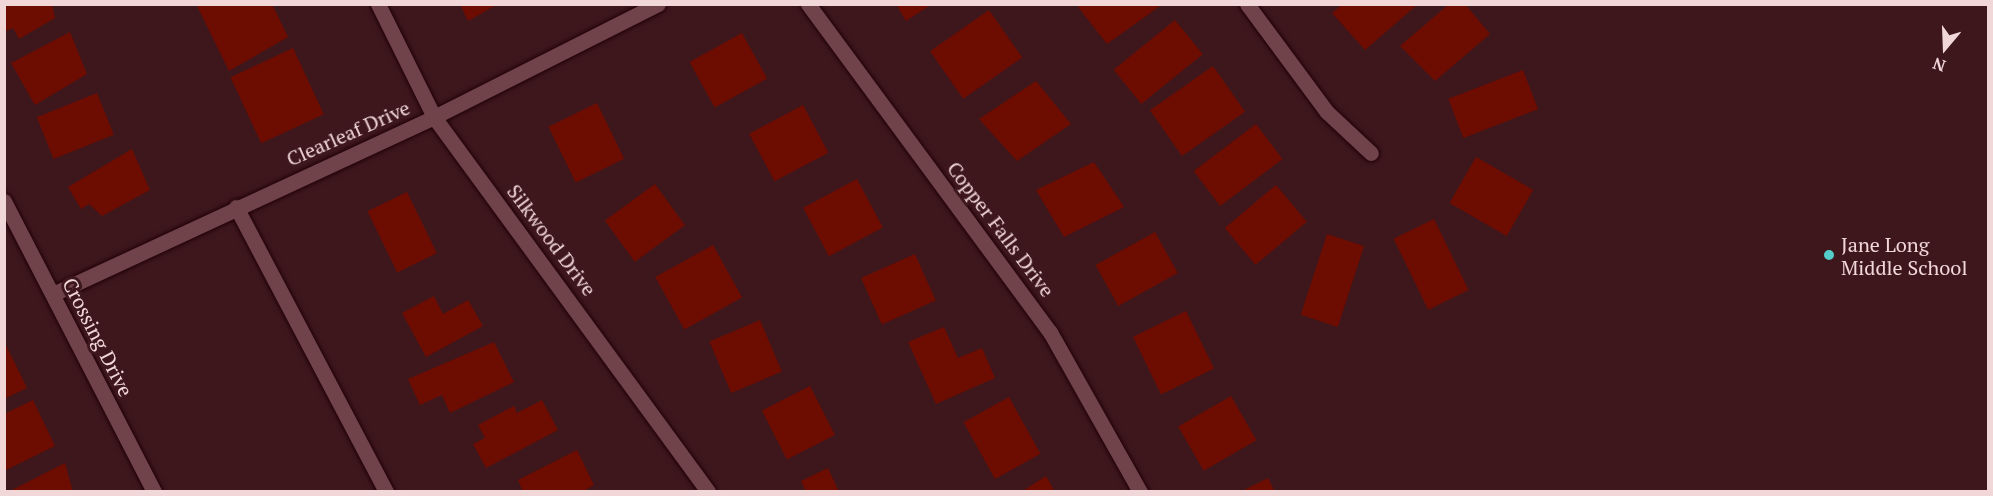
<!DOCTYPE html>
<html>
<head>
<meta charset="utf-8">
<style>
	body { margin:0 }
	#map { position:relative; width:1993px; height:496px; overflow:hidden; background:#3e171d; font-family:"PT Serif",serif }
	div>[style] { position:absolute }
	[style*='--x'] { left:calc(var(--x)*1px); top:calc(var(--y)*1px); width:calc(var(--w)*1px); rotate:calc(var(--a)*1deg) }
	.building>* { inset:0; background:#6d0c00; transform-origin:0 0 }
	.roads { filter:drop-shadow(0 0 2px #220107) drop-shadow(0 0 2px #220107) }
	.service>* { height:15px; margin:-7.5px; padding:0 7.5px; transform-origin:7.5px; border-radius:7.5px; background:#6f4349 }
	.minor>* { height:15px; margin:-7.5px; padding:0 7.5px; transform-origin:7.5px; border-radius:7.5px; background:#6f4349 }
	.dots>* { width:16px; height:16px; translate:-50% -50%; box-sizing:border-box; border:3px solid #3e171d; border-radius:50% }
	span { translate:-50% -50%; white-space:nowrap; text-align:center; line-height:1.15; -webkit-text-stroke:6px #3e171d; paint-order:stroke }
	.street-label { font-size:20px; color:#f2d7d9 }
	.poi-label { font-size:20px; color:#f2d7d9 }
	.left { translate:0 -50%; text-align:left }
	.frame { position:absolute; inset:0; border:6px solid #f2d7d9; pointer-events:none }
	.north { position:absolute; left:1915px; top:18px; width:60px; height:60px; -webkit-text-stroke:4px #3e171d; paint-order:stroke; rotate:199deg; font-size:16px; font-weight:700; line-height:24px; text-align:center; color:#f2d7d9 }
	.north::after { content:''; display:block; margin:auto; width:21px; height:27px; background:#f2d7d9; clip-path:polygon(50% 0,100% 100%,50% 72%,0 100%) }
</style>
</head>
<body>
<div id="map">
	<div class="building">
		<div style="clip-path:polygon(4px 4px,52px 4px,55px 18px,19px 39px,13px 28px,4px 32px)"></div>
		<div style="clip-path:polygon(196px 4px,272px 4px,288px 37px,229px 71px)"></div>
		<div style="clip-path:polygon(460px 4px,498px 4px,468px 21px)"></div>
		<div style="clip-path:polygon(896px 4px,932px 4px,906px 21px)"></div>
		<div style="clip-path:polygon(1081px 4px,1163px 4px,1107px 44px,1078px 7px)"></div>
		<div style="clip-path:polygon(1343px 4px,1418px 4px,1365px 50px,1332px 13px)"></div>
		<div style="clip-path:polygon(1449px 4px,1465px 4px,1490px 34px,1435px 81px,1400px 46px)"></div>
		<div style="left:989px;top:10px;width:58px;height:72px;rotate:55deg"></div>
		<div style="left:1175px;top:20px;width:44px;height:79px;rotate:51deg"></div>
		<div style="clip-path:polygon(70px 32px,87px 74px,35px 105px,11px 63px)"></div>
		<div style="left:742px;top:33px;width:52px;height:60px;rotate:61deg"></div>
		<div style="left:293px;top:48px;width:73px;height:69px;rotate:65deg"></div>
		<div style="left:1213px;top:66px;width:56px;height:77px;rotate:55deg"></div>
		<div style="left:1523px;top:70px;width:42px;height:80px;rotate:69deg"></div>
		<div style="clip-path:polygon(1036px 81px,1071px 124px,1017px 161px,979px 119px)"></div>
		<div style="left:97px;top:93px;width:45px;height:65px;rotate:68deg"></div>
		<div style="left:597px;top:103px;width:62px;height:54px;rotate:64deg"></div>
		<div style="left:803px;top:105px;width:54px;height:61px;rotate:62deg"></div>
		<div style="left:1256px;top:124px;width:44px;height:78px;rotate:53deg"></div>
		<div style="clip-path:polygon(132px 149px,150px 190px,102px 216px,89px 204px,81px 209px,68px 187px)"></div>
		<div style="left:1476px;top:157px;width:66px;height:53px;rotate:30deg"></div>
		<div style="clip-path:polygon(1094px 162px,1124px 207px,1064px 237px,1036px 190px)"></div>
		<div style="left:857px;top:179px;width:55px;height:61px;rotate:62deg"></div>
		<div style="left:655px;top:184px;width:51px;height:62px;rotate:54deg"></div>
		<div style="left:1276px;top:185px;width:48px;height:67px;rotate:50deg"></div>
		<div style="left:407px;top:192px;width:68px;height:44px;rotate:64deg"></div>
		<div style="left:1434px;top:219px;width:79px;height:45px;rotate:64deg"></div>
		<div style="left:1155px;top:232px;width:47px;height:68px;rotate:61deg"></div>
		<div style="left:1327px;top:234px;width:39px;height:85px;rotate:18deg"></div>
		<div style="left:713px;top:245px;width:60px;height:66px;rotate:61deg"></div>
		<div style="left:915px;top:254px;width:51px;height:59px;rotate:66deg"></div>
		<div style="clip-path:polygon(434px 296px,443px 314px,468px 300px,483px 326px,426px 357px,402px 313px)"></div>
		<div style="left:1186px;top:311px;width:64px;height:59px;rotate:64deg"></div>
		<div style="left:760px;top:320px;width:56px;height:55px;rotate:67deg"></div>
		<div style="clip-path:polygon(944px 327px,958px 358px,982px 348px,995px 378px,936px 404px,908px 342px)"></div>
		<div style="clip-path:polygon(4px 341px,27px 388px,4px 399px)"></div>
		<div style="clip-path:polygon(494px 342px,514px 382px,450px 413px,442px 395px,420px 405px,408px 379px)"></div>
		<div style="left:810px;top:386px;width:55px;height:54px;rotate:63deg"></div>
		<div style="left:1231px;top:396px;width:51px;height:61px;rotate:60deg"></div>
		<div style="left:1009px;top:397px;width:65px;height:52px;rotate:61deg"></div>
		<div style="clip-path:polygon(33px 400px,55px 446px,4px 471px,4px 414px)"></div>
		<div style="clip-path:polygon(542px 400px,558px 430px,486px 468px,473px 444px,485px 438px,478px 425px,514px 406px,517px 413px)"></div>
		<div style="clip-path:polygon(577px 450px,594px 485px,582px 492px,523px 492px,518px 480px)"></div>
		<div style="clip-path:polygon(65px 463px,73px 492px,8px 492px)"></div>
		<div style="clip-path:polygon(828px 468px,839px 492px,806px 492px,801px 481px)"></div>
		<div style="clip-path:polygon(1046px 476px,1055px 492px,1021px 492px)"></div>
		<div style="clip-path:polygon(1268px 478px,1275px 492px,1240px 492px)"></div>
	</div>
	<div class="roads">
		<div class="service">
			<div style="--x:236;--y:207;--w:322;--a:62.2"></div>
		</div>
		<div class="minor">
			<div style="--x:378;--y:4;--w:126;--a:63.6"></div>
			<div style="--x:434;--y:117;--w:464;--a:53.8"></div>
			<div style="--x:808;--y:4;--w:408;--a:53.6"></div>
			<div style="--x:1050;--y:332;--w:184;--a:60.6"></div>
			<div style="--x:1247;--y:4;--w:134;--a:53.5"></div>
			<div style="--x:1327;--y:112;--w:60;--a:43"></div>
			<div style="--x:4;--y:201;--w:327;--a:62.7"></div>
			<div style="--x:53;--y:294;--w:420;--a:-24.9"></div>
			<div style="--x:434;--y:117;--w:251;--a:-26.8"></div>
		</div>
	</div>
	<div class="dots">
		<div style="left:1829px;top:255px;background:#53cdc9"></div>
	</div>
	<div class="street-label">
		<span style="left:348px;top:133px;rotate:-24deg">Clearleaf Drive</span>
		<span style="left:1001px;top:229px;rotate:53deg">Copper Falls Drive</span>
		<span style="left:552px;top:240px;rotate:53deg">Silkwood Drive</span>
		<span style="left:98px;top:337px;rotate:63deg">Crossing Drive</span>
	</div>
	<div class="poi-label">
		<span class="left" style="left:1841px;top:256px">Jane Long<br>Middle School</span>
	</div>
	<div class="frame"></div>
	<div class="north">N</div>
</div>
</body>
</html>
